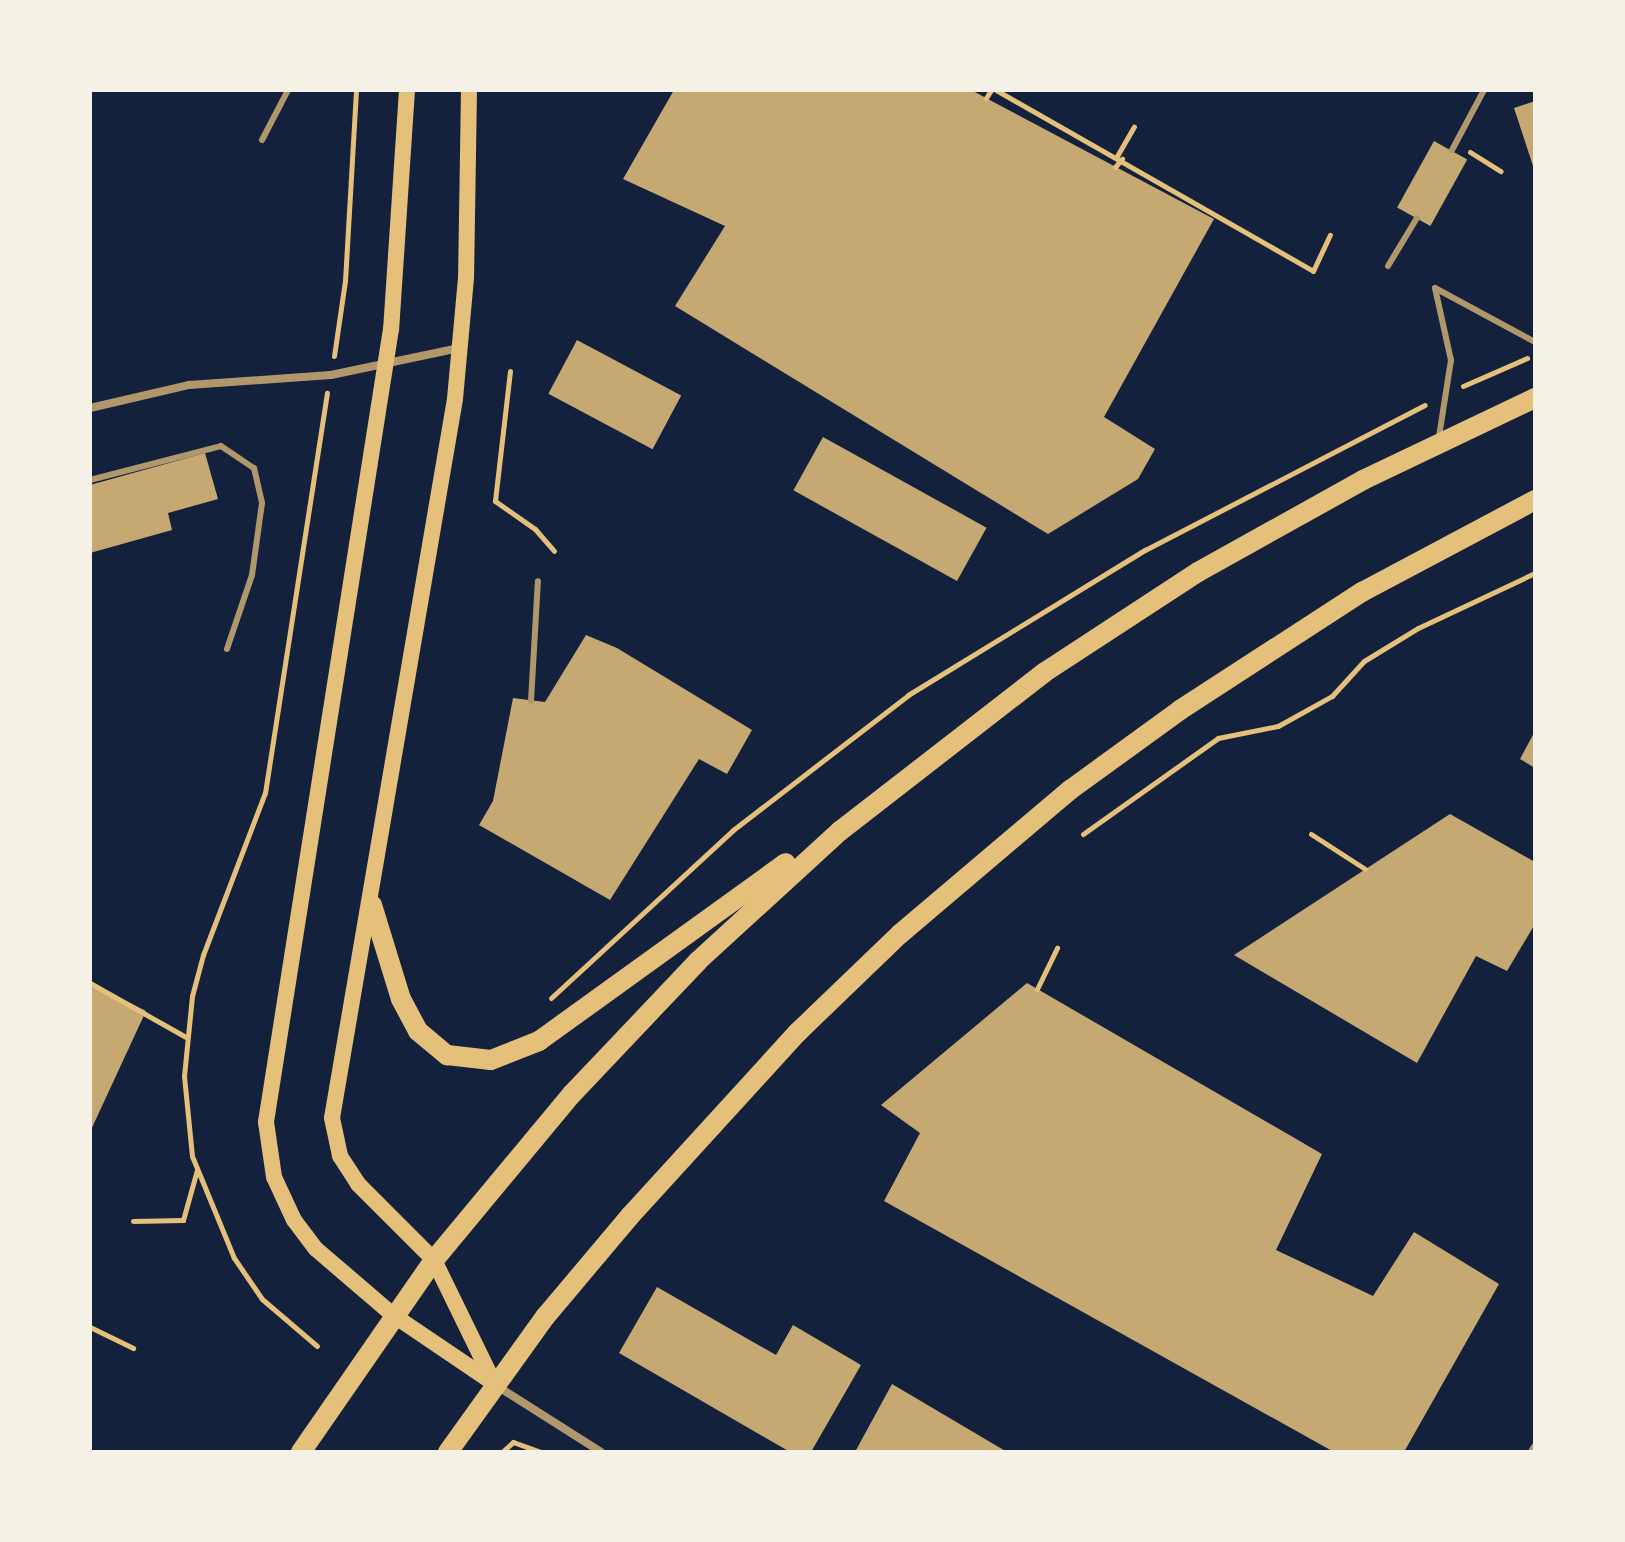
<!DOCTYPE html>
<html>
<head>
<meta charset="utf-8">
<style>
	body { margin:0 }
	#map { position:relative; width:1625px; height:1542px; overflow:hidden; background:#14213d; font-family:Spectral,serif }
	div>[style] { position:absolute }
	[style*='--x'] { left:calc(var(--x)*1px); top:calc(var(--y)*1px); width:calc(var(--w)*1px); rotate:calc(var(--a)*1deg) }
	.building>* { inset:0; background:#c6a872; transform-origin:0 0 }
	.path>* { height:5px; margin:-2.5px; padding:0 2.5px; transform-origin:2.5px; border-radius:2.5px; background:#e5c07b }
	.service>* { height:6px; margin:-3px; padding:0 3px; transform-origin:3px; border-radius:3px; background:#b1986c }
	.minor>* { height:8px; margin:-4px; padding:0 4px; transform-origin:4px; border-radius:4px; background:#b1986c }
	.secondary>* { height:16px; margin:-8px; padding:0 8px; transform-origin:8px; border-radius:8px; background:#e5c07b }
	.primary>* { height:20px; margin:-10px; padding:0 10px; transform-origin:10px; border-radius:10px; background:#e5c07b }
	span { translate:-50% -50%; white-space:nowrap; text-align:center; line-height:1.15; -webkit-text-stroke:6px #f6f1e7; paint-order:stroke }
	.frame { position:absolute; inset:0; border:92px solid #f6f1e7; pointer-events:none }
</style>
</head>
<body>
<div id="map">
	<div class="building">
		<div style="clip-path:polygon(674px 90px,971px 90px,1214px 219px,1104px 417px,1155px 449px,1138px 479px,1048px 534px,675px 306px,725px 226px,623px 179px)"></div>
		<div style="clip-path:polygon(1535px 101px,1535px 169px,1534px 169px,1514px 108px)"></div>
		<div style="left:1434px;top:141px;width:38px;height:76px;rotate:29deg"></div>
		<div style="left:577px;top:340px;width:118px;height:61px;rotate:28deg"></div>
		<div style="left:823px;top:437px;width:187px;height:61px;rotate:29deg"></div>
		<div style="clip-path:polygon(205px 453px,218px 499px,168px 513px,172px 530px,90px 553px,90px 485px)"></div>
		<div style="clip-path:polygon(586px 635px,617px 648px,752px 730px,727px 774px,699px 759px,610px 900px,479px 825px,493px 801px,513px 698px,545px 702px)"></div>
		<div style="clip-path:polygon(1535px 731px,1535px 768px,1520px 759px)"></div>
		<div style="clip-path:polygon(1450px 814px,1535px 862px,1535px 924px,1507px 971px,1476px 956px,1417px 1063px,1234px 955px)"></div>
		<div style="clip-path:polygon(90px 983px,146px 1011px,90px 1132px)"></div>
		<div style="clip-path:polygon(1027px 983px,1322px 1154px,1276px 1250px,1373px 1296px,1414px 1232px,1499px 1284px,1404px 1452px,1334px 1452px,884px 1201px,920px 1133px,881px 1105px)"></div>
		<div style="clip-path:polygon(657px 1287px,776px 1355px,793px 1325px,861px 1365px,811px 1452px,790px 1452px,619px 1353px)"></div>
		<div style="clip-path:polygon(892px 1384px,1007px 1452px,855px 1452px)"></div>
	</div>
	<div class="path">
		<div style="--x:996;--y:90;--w:365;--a:29.7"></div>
		<div style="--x:1313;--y:271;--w:40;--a:-65"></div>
		<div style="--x:986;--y:98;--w:9;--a:-58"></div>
		<div style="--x:1470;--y:152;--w:36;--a:32"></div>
		<div style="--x:1117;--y:156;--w:34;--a:-60"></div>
		<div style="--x:1115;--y:167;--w:11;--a:-49"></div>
		<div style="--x:334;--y:356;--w:76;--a:-81.7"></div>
		<div style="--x:345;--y:281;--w:191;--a:-86.7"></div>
		<div style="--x:510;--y:371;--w:131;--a:96.6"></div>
		<div style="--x:495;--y:501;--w:49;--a:35"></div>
		<div style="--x:535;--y:529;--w:29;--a:49"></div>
		<div style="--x:1463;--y:386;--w:70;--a:-23.6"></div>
		<div style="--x:1083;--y:834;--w:166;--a:-35.4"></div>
		<div style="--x:1218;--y:738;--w:61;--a:-11.3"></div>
		<div style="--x:1278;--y:726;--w:62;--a:-29.1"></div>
		<div style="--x:1332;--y:696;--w:47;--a:-47.6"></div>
		<div style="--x:1364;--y:661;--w:63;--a:-31.4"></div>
		<div style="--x:1418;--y:628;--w:129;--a:-25.2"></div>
		<div style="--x:1311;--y:834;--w:64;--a:32.9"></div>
		<div style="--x:90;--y:983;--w:110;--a:29.4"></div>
		<div style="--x:1037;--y:989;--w:46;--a:-64"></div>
		<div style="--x:551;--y:998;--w:248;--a:-42.7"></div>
		<div style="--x:733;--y:830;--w:221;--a:-37.6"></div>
		<div style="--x:908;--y:695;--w:278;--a:-31.5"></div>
		<div style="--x:1145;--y:550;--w:315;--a:-27.4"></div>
		<div style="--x:133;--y:1221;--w:50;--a:-1.1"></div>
		<div style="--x:183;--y:1220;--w:52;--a:-74.4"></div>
		<div style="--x:90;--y:1327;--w:48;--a:26"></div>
		<div style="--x:317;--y:1346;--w:72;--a:-139.5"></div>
		<div style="--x:262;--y:1299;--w:50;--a:-124.3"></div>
		<div style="--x:234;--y:1258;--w:110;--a:-112.4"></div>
		<div style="--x:192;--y:1156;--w:80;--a:-95.7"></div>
		<div style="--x:184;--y:1076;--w:80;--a:-84.3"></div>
		<div style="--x:192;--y:996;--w:42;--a:-75"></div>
		<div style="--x:203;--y:955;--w:173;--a:-69.1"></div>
		<div style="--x:265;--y:793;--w:405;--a:-81.2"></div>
		<div style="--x:502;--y:1452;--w:15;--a:-42"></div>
		<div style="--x:513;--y:1442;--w:29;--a:20"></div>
	</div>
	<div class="service">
		<div style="--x:262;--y:140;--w:56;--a:-62.5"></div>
		<div style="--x:1452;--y:150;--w:68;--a:-61.9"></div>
		<div style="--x:1388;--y:266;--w:56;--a:-58.9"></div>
		<div style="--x:1435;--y:288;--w:74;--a:77.5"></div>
		<div style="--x:1451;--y:360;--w:78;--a:98.9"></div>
		<div style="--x:1435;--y:288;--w:114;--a:28.4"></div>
		<div style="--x:90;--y:480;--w:135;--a:-14.5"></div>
		<div style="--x:221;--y:446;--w:40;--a:34"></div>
		<div style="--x:254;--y:468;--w:36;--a:77"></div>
		<div style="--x:262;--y:503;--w:73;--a:97.9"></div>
		<div style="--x:252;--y:575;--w:78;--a:108.7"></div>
		<div style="--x:531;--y:701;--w:120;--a:-86.7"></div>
	</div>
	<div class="minor">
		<div style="--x:90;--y:408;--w:102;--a:-13.1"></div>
		<div style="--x:189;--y:385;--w:142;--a:-4"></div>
		<div style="--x:331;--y:375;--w:131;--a:-11.9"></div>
		<div style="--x:497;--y:1386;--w:123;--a:32.4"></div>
		<div style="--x:1532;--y:1452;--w:6;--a:-59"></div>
	</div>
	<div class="secondary">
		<div style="--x:407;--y:90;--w:240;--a:93.8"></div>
		<div style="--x:391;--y:329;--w:803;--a:98.96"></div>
		<div style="--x:266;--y:1122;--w:56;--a:81.7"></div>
		<div style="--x:274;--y:1177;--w:47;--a:65.1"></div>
		<div style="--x:294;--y:1220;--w:36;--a:53"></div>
		<div style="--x:316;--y:1249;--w:101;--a:40.6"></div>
		<div style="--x:393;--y:1315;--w:123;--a:34.1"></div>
		<div style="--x:469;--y:90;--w:188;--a:90.9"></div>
		<div style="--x:466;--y:278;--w:121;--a:95.2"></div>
		<div style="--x:455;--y:399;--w:729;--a:99.71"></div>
		<div style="--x:332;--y:1118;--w:39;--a:78"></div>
		<div style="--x:340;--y:1156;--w:33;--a:57"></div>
		<div style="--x:358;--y:1184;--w:107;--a:45"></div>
		<div style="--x:434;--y:1260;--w:137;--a:64"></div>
	</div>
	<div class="primary">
		<div style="--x:372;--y:905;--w:98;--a:72.9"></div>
		<div style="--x:401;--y:999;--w:36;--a:62"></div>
		<div style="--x:418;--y:1031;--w:38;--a:40"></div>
		<div style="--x:447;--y:1055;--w:44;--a:6.5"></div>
		<div style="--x:491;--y:1060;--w:52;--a:-21.6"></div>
		<div style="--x:539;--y:1041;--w:304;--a:-35.8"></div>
		<div style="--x:301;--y:1452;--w:234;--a:-55.3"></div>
		<div style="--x:434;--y:1260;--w:216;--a:-50.3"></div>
		<div style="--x:572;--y:1094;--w:183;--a:-46.5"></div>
		<div style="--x:698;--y:961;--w:193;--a:-42.5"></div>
		<div style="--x:840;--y:831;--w:259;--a:-37.8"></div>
		<div style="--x:1045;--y:672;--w:183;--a:-33.2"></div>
		<div style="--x:1198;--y:572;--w:189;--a:-29.1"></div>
		<div style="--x:1363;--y:480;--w:191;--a:-25.5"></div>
		<div style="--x:448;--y:1452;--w:166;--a:-54.3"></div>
		<div style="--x:545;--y:1317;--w:132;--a:-49.9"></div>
		<div style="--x:630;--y:1216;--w:248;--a:-47.6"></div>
		<div style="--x:797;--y:1033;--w:143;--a:-43.9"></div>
		<div style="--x:900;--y:934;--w:223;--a:-40.3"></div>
		<div style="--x:1070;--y:790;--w:136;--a:-36"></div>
		<div style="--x:1180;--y:710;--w:217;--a:-33"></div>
		<div style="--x:1362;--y:592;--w:196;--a:-28"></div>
	</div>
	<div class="frame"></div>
</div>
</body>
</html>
